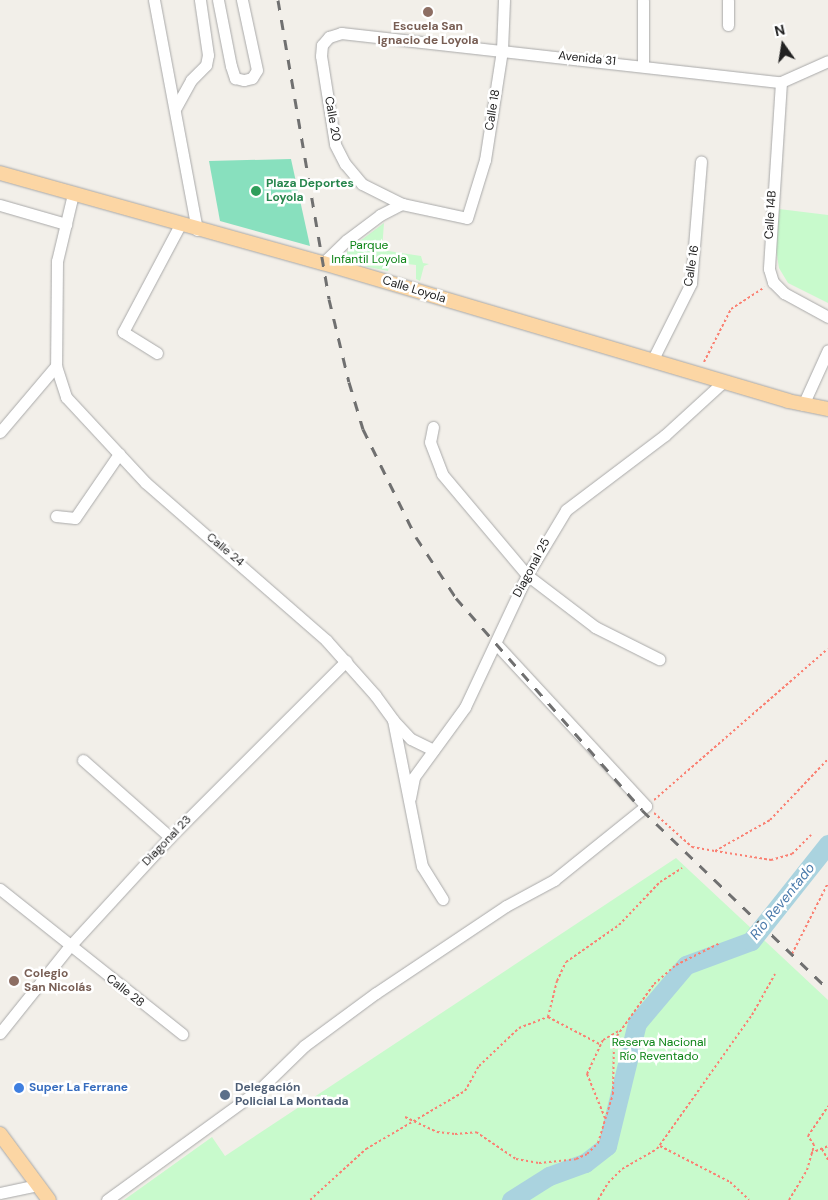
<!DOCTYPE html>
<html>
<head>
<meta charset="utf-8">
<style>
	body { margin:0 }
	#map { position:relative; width:828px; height:1200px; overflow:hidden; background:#f2efe9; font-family:"DM Sans",sans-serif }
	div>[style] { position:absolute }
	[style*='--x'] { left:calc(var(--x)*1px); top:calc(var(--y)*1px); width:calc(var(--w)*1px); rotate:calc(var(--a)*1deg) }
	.park>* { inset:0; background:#c8facc }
	.pitch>* { inset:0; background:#88e0be }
	.river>* { height:19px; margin:-9.5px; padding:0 9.5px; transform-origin:9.5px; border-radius:9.5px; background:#aad3df }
	.path>* { height:2px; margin-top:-1px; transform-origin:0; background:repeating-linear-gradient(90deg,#fa8072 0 2.5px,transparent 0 5px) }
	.roads { filter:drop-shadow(0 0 1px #a9a9a9) drop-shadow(0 0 1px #a9a9a9) }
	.minor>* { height:11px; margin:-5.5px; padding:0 5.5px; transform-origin:5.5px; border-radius:5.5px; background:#fff }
	.major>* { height:14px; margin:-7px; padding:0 7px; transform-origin:7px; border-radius:7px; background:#fcd6a4 }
	.rail>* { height:3px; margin-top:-1.5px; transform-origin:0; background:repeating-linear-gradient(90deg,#707070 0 10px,transparent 0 20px) }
	.dots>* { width:14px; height:14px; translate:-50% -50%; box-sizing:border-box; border:2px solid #fff; border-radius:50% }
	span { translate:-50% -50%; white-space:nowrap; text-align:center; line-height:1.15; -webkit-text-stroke:5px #fff; paint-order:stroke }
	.education-label { font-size:12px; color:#785e54; font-weight:700 }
	.left { translate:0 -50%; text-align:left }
	.street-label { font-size:12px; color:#222 }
	.leisure-label { font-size:12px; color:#27864d; font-weight:700 }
	.park-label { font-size:12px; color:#0c8416 }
	.shop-label { font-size:12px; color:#366cbe; font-weight:700 }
	.service-label { font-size:12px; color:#4e5e75; font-weight:700 }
	.water-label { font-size:14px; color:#4a7aab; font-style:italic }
	.north { position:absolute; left:758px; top:20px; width:50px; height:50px; -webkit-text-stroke:4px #fff; paint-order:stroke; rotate:347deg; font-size:14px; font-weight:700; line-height:20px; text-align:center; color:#222 }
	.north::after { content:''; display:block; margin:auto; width:18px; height:22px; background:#222; clip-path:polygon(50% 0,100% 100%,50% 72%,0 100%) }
</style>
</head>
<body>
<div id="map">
	<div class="park">
		<div style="clip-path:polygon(779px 209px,828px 215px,828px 303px,788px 283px,779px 268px,776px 249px)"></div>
		<div style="clip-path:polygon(384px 223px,382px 250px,421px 256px,423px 263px,429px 264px,424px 266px,420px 281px,416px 279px,416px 265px,390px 262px,388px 271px,354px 264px,344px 258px,348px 250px)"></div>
		<div style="clip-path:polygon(676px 858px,828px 1000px,828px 1200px,124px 1200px,212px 1137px,225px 1156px)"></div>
	</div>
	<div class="pitch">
		<div style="clip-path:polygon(291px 159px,310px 246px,220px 221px,209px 161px)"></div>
	</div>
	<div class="river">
		<div style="--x:511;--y:1200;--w:45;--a:-32.3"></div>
		<div style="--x:549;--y:1176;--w:38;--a:-20"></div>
		<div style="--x:585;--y:1163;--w:28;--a:-38"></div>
		<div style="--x:607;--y:1146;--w:127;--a:-76.3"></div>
		<div style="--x:637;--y:1023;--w:76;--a:-49.8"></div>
		<div style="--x:686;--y:965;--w:69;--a:-20.3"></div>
		<div style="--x:751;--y:941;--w:124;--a:-51.6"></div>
	</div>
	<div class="path">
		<div style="--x:704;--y:362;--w:59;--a:-63"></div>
		<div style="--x:731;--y:309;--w:40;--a:-32.9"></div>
		<div style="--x:654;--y:800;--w:230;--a:-41"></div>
		<div style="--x:654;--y:813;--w:51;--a:41.8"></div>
		<div style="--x:692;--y:847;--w:23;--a:10"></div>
		<div style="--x:715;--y:851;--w:63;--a:-29.4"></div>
		<div style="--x:770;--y:820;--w:84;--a:-46.4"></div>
		<div style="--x:715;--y:851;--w:57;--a:9.1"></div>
		<div style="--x:771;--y:860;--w:22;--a:-16"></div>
		<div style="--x:792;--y:854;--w:27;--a:-45"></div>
		<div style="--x:792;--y:954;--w:80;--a:-63.1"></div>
		<div style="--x:548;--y:1017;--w:60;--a:27.8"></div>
		<div style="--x:405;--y:1117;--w:35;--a:25"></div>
		<div style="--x:437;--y:1132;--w:18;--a:6"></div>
		<div style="--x:455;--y:1134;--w:21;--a:-5"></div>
		<div style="--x:476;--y:1132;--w:48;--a:34"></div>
		<div style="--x:516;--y:1159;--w:23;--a:10"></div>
		<div style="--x:539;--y:1163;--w:37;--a:-6"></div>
		<div style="--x:576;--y:1159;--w:12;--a:-24"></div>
		<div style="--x:587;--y:1154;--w:16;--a:-45"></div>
		<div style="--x:598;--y:1143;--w:51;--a:-73"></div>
		<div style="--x:613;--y:1094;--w:54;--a:-88.9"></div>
		<div style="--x:614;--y:1040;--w:69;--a:-54.5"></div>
		<div style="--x:654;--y:984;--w:29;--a:-41"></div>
		<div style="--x:676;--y:965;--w:49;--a:-26.6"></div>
		<div style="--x:605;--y:1118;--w:48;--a:-112.2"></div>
		<div style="--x:587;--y:1074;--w:38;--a:-65"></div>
		<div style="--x:603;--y:1040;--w:20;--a:-30"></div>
		<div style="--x:660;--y:1146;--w:79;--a:27.2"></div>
		<div style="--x:730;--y:1182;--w:26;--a:43"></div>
		<div style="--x:822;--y:1149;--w:13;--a:61"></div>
		<div style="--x:811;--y:1153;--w:18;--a:-22"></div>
		<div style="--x:310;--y:1200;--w:76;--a:-42.3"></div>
		<div style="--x:366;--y:1149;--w:115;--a:-30.4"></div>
		<div style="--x:465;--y:1091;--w:29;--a:-61"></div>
		<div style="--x:479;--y:1066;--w:55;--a:-43.5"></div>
		<div style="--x:519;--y:1028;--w:31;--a:-21"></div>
		<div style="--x:548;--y:1017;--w:37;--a:-76"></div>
		<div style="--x:557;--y:981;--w:21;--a:-65"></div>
		<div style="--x:566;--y:962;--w:65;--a:-34.9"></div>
		<div style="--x:619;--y:925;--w:59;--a:-46.4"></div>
		<div style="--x:660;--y:882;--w:26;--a:-32"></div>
		<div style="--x:598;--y:1200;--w:20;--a:-60"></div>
		<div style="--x:608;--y:1183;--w:20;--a:-45"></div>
		<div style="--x:622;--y:1169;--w:40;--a:-29.7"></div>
		<div style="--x:657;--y:1149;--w:164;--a:-54.7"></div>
		<div style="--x:752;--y:1015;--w:47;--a:-60.7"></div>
		<div style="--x:789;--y:1200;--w:35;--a:-59"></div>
		<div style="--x:807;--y:1170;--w:26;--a:-74"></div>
		<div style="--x:814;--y:1145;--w:11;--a:-124"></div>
		<div style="--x:808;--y:1136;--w:36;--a:-56"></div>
	</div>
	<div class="roads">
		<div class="minor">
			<div style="--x:154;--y:0;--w:234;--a:79.4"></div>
			<div style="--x:218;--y:0;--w:67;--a:78.9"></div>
			<div style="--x:231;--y:66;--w:13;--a:72"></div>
			<div style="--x:235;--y:78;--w:9;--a:13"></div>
			<div style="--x:244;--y:80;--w:8;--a:-14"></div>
			<div style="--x:252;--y:78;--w:9;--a:-58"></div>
			<div style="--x:257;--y:70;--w:72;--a:-102.1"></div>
			<div style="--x:728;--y:0;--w:25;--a:90"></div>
			<div style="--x:643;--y:64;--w:64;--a:-90"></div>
			<div style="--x:781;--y:82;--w:187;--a:93.7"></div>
			<div style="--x:769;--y:269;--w:14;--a:73"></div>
			<div style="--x:773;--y:282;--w:16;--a:45"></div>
			<div style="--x:784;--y:293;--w:50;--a:28.6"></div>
			<div style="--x:175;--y:109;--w:33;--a:-61"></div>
			<div style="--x:191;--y:80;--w:21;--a:-45"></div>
			<div style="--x:206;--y:65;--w:10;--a:-79"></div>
			<div style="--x:208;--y:55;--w:56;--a:-98.3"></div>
			<div style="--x:73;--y:194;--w:69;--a:103.4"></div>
			<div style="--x:57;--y:261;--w:105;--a:90.5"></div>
			<div style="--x:56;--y:366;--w:33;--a:72"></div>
			<div style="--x:66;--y:397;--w:117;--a:47.1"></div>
			<div style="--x:146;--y:483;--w:239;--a:41.1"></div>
			<div style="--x:326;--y:640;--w:74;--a:48.3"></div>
			<div style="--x:375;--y:695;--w:31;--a:54"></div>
			<div style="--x:393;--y:720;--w:149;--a:78.8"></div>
			<div style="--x:422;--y:866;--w:39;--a:58"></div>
			<div style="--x:402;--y:204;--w:66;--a:12.2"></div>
			<div style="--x:467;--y:218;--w:61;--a:-72.8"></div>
			<div style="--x:485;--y:160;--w:111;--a:-81.2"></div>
			<div style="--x:502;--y:50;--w:50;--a:-87.7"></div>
			<div style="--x:0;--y:205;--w:69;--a:16.1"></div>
			<div style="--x:323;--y:263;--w:33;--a:-44"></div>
			<div style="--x:347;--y:240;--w:41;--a:-37.1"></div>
			<div style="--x:380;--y:215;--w:25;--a:-27"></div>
			<div style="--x:402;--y:204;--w:45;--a:-153.4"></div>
			<div style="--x:362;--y:184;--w:26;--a:-130"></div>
			<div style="--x:345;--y:164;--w:22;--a:-117"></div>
			<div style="--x:335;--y:144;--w:89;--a:-99"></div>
			<div style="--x:321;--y:56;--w:11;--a:-85"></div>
			<div style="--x:322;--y:45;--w:11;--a:-49"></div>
			<div style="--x:329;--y:37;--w:13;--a:-18"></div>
			<div style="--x:341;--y:33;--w:443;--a:6.4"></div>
			<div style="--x:781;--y:82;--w:51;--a:-24.1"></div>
			<div style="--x:157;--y:353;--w:40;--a:-148"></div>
			<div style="--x:123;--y:332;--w:121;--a:-62"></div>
			<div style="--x:652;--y:361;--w:87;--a:-63.4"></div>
			<div style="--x:691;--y:283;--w:122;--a:-85.3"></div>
			<div style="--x:803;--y:405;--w:60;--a:-65.6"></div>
			<div style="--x:433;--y:427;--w:15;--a:101"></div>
			<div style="--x:430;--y:442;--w:34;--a:69"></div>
			<div style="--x:442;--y:474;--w:132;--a:49.9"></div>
			<div style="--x:527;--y:575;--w:86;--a:37.4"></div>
			<div style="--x:595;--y:627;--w:72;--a:26.6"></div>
			<div style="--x:0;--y:432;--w:87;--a:-49.7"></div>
			<div style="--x:56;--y:516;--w:19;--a:6"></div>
			<div style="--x:75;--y:518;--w:78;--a:-55.5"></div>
			<div style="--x:393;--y:720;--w:26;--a:47"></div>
			<div style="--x:411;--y:739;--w:25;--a:26"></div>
			<div style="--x:83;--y:760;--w:116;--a:41.5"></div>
			<div style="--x:410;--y:798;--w:21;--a:-79"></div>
			<div style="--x:414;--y:777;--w:87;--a:-53.9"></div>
			<div style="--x:465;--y:707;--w:146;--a:-64.8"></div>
			<div style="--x:527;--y:575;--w:76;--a:-59"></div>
			<div style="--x:566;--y:510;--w:124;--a:-37.1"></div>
			<div style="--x:665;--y:435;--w:79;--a:-42.4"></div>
			<div style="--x:0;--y:889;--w:233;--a:38.5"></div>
			<div style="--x:0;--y:1033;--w:110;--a:-51.3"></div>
			<div style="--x:69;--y:947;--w:149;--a:-47.4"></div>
			<div style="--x:170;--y:837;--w:249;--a:-45"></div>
			<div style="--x:0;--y:1193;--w:39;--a:-12"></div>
			<div style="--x:107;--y:1200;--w:189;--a:-36"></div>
			<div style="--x:260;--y:1089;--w:62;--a:-44.3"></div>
			<div style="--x:304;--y:1046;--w:89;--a:-36.4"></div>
			<div style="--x:376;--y:993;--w:156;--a:-33.8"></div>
			<div style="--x:506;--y:906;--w:55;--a:-28.4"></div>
			<div style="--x:554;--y:880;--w:118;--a:-38.8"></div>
			<div style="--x:646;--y:806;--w:221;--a:-132.8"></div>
		</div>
		<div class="major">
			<div style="--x:0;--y:173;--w:335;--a:15.6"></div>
			<div style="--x:323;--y:263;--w:485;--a:16.5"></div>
			<div style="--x:788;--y:401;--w:41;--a:11.3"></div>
			<div style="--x:0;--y:1134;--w:82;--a:53.4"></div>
		</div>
	</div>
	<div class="rail">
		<div style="--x:278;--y:0;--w:303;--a:80.3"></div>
		<div style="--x:329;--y:299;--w:85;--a:76.5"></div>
		<div style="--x:349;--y:382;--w:49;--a:73.4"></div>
		<div style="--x:363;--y:429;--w:120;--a:63.9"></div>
		<div style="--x:416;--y:537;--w:73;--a:56.7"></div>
		<div style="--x:456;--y:598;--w:282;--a:48.7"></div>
		<div style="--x:642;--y:810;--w:258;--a:43.9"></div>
	</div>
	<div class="dots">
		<div style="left:428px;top:12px;background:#8d6e63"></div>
		<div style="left:256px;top:191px;background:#2e9e5b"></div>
		<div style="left:14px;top:981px;background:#8d6e63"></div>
		<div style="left:19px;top:1088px;background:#3f7fe0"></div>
		<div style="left:225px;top:1095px;background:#5c6f8a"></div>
	</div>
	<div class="education-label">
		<span style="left:428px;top:34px">Escuela San<br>Ignacio de Loyola</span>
		<span class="left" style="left:24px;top:981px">Colegio<br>San Nicolás</span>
	</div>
	<div class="street-label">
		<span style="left:587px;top:59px;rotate:6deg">Avenida 31</span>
		<span style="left:493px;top:110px;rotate:-81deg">Calle 18</span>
		<span style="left:332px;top:119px;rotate:80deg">Calle 20</span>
		<span style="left:771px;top:215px;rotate:-86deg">Calle 14B</span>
		<span style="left:692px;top:266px;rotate:-81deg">Calle 16</span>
		<span style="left:414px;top:290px;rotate:17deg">Calle Loyola</span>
		<span style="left:225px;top:550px;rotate:40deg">Calle 24</span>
		<span style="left:532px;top:568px;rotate:-62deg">Diagonal 25</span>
		<span style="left:167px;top:841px;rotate:-46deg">Diagonal 23</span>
		<span style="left:125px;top:991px;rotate:38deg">Calle 28</span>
	</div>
	<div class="leisure-label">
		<span class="left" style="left:266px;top:191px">Plaza Deportes<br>Loyola</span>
	</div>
	<div class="park-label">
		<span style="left:369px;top:253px">Parque<br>Infantil Loyola</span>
		<span style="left:659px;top:1050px">Reserva Nacional<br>Río Reventado</span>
	</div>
	<div class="shop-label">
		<span class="left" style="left:29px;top:1088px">Super La Ferrane</span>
	</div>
	<div class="service-label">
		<span class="left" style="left:235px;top:1095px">Delegación<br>Policial La Montada</span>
	</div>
	<div class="water-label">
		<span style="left:782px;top:901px;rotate:-51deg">Rio Reventado</span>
	</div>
	<div class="north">N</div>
</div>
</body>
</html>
